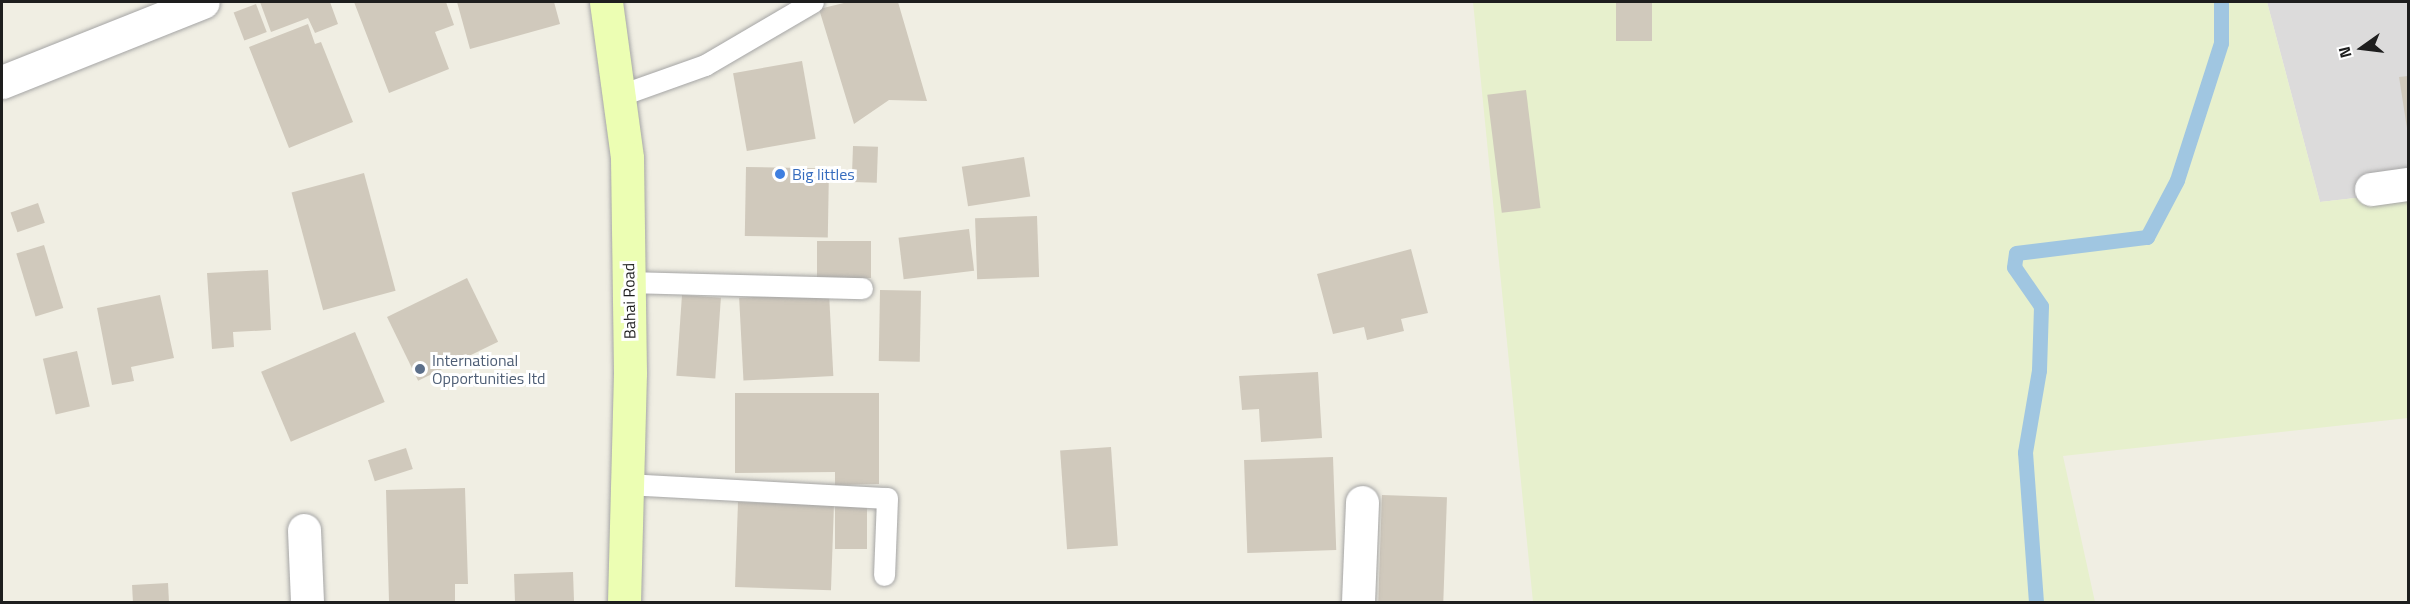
<!DOCTYPE html>
<html>
<head>
<meta charset="utf-8">
<style>
	body { margin:0 }
	#map { position:relative; width:2410px; height:604px; overflow:hidden; background:#f0eee3; font-family:"Titillium Web",sans-serif }
	div>[style] { position:absolute }
	[style*='--x'] { left:calc(var(--x)*1px); top:calc(var(--y)*1px); width:calc(var(--w)*1px); rotate:calc(var(--a)*1deg) }
	.residential>* { inset:0; background:#dcdbdb }
	.farmland>* { inset:0; background:#e7f0cd }
	.stream>* { height:15px; margin:-7.5px; padding:0 7.5px; transform-origin:7.5px; border-radius:7.5px; background:#a0c6e1 }
	.building>* { inset:0; background:#d0c9bc; transform-origin:0 0 }
	.roads { filter:drop-shadow(0 0 2px #a5a5a5) drop-shadow(0 0 2px #a5a5a5) }
	.lane>* { height:21px; margin:-10.5px; padding:0 10.5px; transform-origin:10.5px; border-radius:10.5px; background:#fff }
	.street>* { height:33px; margin:-16.5px; padding:0 16.5px; transform-origin:16.5px; border-radius:16.5px; background:#fff }
	.secondary>* { height:33px; margin:-16.5px; padding:0 16.5px; transform-origin:16.5px; border-radius:16.5px; background:#ecfeb3 }
	.dots>* { width:16px; height:16px; translate:-50% -50%; box-sizing:border-box; border:3px solid #fff; border-radius:50% }
	span { translate:-50% -50%; white-space:nowrap; text-align:center; line-height:1.15; -webkit-text-stroke:6px #fff; paint-order:stroke }
	.shop-label { font-size:16px; color:#366cbe }
	.left { translate:0 -50%; text-align:left }
	.street-label { font-size:16px; color:#1e1e1e }
	.service-label { font-size:16px; color:#4e5e75 }
	.frame { position:absolute; inset:0; border:3px solid #1e1e1e; pointer-events:none }
	.north { position:absolute; left:2332px; top:18px; width:60px; height:60px; -webkit-text-stroke:4px #fff; paint-order:stroke; rotate:256deg; font-size:16px; font-weight:700; line-height:24px; text-align:center; color:#1e1e1e }
	.north::after { content:''; display:block; margin:auto; width:21px; height:27px; background:#1e1e1e; clip-path:polygon(50% 0,100% 100%,50% 72%,0 100%) }
</style>
</head>
<body>
<div id="map">
	<div class="residential">
		<div style="clip-path:polygon(2267px 2px,2408px 2px,2408px 192px,2320px 202px)"></div>
	</div>
	<div class="farmland">
		<div style="clip-path:polygon(1473px 2px,2267px 2px,2320px 202px,2408px 192px,2408px 418px,2063px 456px,2095px 602px,1533px 602px)"></div>
	</div>
	<div class="stream">
		<div style="--x:2036;--y:602;--w:150;--a:-94.2"></div>
		<div style="--x:2025;--y:452;--w:83;--a:-80.3"></div>
		<div style="--x:2039;--y:370;--w:64;--a:-88.2"></div>
		<div style="--x:2041;--y:306;--w:47;--a:-124.7"></div>
		<div style="--x:2014;--y:267;--w:14;--a:-82"></div>
		<div style="--x:2016;--y:253;--w:132;--a:-7"></div>
		<div style="--x:2147;--y:237;--w:64;--a:-62.2"></div>
		<div style="--x:2177;--y:180;--w:144;--a:-72.2"></div>
		<div style="--x:2221;--y:43;--w:41;--a:-90"></div>
	</div>
	<div class="building">
		<div style="clip-path:polygon(260px 2px,330px 2px,338px 24px,315px 33px,308px 18px,271px 32px)"></div>
		<div style="clip-path:polygon(354px 2px,446px 2px,454px 25px,435px 32px,449px 69px,389px 93px)"></div>
		<div style="clip-path:polygon(457px 2px,554px 2px,560px 24px,470px 49px)"></div>
		<div style="clip-path:polygon(848px 2px,898px 2px,927px 101px,889px 100px,854px 124px,819px 9px)"></div>
		<div style="left:1616px;top:2px;width:36px;height:39px"></div>
		<div style="left:256px;top:4px;width:30px;height:24px;rotate:69deg"></div>
		<div style="clip-path:polygon(308px 24px,315px 44px,321px 42px,353px 122px,289px 148px,249px 47px)"></div>
		<div style="left:802px;top:61px;width:79px;height:70px;rotate:80deg"></div>
		<div style="clip-path:polygon(2408px 76px,2408px 128px,2407px 128px,2399px 77px)"></div>
		<div style="left:1526px;top:90px;width:119px;height:39px;rotate:83deg"></div>
		<div style="left:853px;top:146px;width:25px;height:36px;rotate:2deg"></div>
		<div style="left:1024px;top:157px;width:40px;height:63px;rotate:81deg"></div>
		<div style="left:746px;top:167px;width:83px;height:69px;rotate:1deg"></div>
		<div style="left:364px;top:173px;width:122px;height:75px;rotate:75deg"></div>
		<div style="left:38px;top:203px;width:21px;height:29px;rotate:71deg"></div>
		<div style="left:1037px;top:216px;width:61px;height:62px;rotate:88deg"></div>
		<div style="left:969px;top:229px;width:42px;height:71px;rotate:83deg"></div>
		<div style="left:871px;top:241px;width:37px;height:54px;rotate:90deg"></div>
		<div style="left:44px;top:245px;width:66px;height:29px;rotate:73deg"></div>
		<div style="clip-path:polygon(1411px 249px,1428px 313px,1401px 319px,1404px 331px,1367px 340px,1364px 327px,1333px 334px,1317px 274px)"></div>
		<div style="clip-path:polygon(268px 270px,271px 330px,233px 332px,234px 347px,212px 349px,207px 273px)"></div>
		<div style="left:467px;top:278px;width:71px;height:89px;rotate:64deg"></div>
		<div style="left:880px;top:290px;width:41px;height:71px;rotate:1deg"></div>
		<div style="left:829px;top:293px;width:83px;height:90px;rotate:87deg"></div>
		<div style="clip-path:polygon(160px 295px,174px 358px,131px 367px,134px 381px,112px 385px,97px 308px)"></div>
		<div style="left:682px;top:295px;width:39px;height:81px;rotate:4deg"></div>
		<div style="left:355px;top:332px;width:76px;height:102px;rotate:67deg"></div>
		<div style="left:77px;top:351px;width:57px;height:35px;rotate:77deg"></div>
		<div style="clip-path:polygon(1318px 372px,1322px 438px,1261px 442px,1259px 409px,1242px 410px,1239px 376px)"></div>
		<div style="clip-path:polygon(735px 393px,879px 393px,879px 484px,835px 485px,835px 472px,735px 473px)"></div>
		<div style="left:1111px;top:447px;width:99px;height:51px;rotate:86deg"></div>
		<div style="left:406px;top:448px;width:22px;height:40px;rotate:72deg"></div>
		<div style="left:1333px;top:457px;width:93px;height:89px;rotate:88deg"></div>
		<div style="clip-path:polygon(465px 488px,468px 584px,455px 584px,455px 602px,389px 602px,386px 490px)"></div>
		<div style="left:1382px;top:495px;width:65px;height:107px;rotate:2deg"></div>
		<div style="left:738px;top:502px;width:96px;height:85px;rotate:2deg"></div>
		<div style="left:835px;top:506px;width:32px;height:43px"></div>
		<div style="left:573px;top:572px;width:30px;height:59px;rotate:88deg"></div>
		<div style="left:168px;top:583px;width:19px;height:36px;rotate:87deg"></div>
	</div>
	<div class="roads">
		<div class="lane">
			<div style="--x:618;--y:96;--w:92;--a:-19.6"></div>
			<div style="--x:705;--y:65;--w:125;--a:-30.3"></div>
			<div style="--x:628;--y:282;--w:234;--a:1.5"></div>
			<div style="--x:627;--y:484;--w:260;--a:3.1"></div>
			<div style="--x:887;--y:498;--w:77;--a:92.2"></div>
		</div>
		<div class="street">
			<div style="--x:2;--y:82;--w:216;--a:-21.7"></div>
			<div style="--x:2371;--y:189;--w:37;--a:-8"></div>
			<div style="--x:304;--y:530;--w:72;--a:87.6"></div>
			<div style="--x:1358;--y:602;--w:100;--a:-87.7"></div>
		</div>
		<div class="secondary">
			<div style="--x:606;--y:2;--w:157;--a:82.3"></div>
			<div style="--x:627;--y:158;--w:215;--a:89.2"></div>
			<div style="--x:630;--y:373;--w:229;--a:91.5"></div>
		</div>
	</div>
	<div class="dots">
		<div style="left:780px;top:174px;background:#3f7fe0"></div>
		<div style="left:420px;top:369px;background:#5c6f8a"></div>
	</div>
	<div class="shop-label">
		<span class="left" style="left:792px;top:174px">Big littles</span>
	</div>
	<div class="street-label">
		<span style="left:629px;top:301px;rotate:-91deg">Bahai Road</span>
	</div>
	<div class="service-label">
		<span class="left" style="left:432px;top:369px">International<br>Opportunities ltd</span>
	</div>
	<div class="frame"></div>
	<div class="north">N</div>
</div>
</body>
</html>
